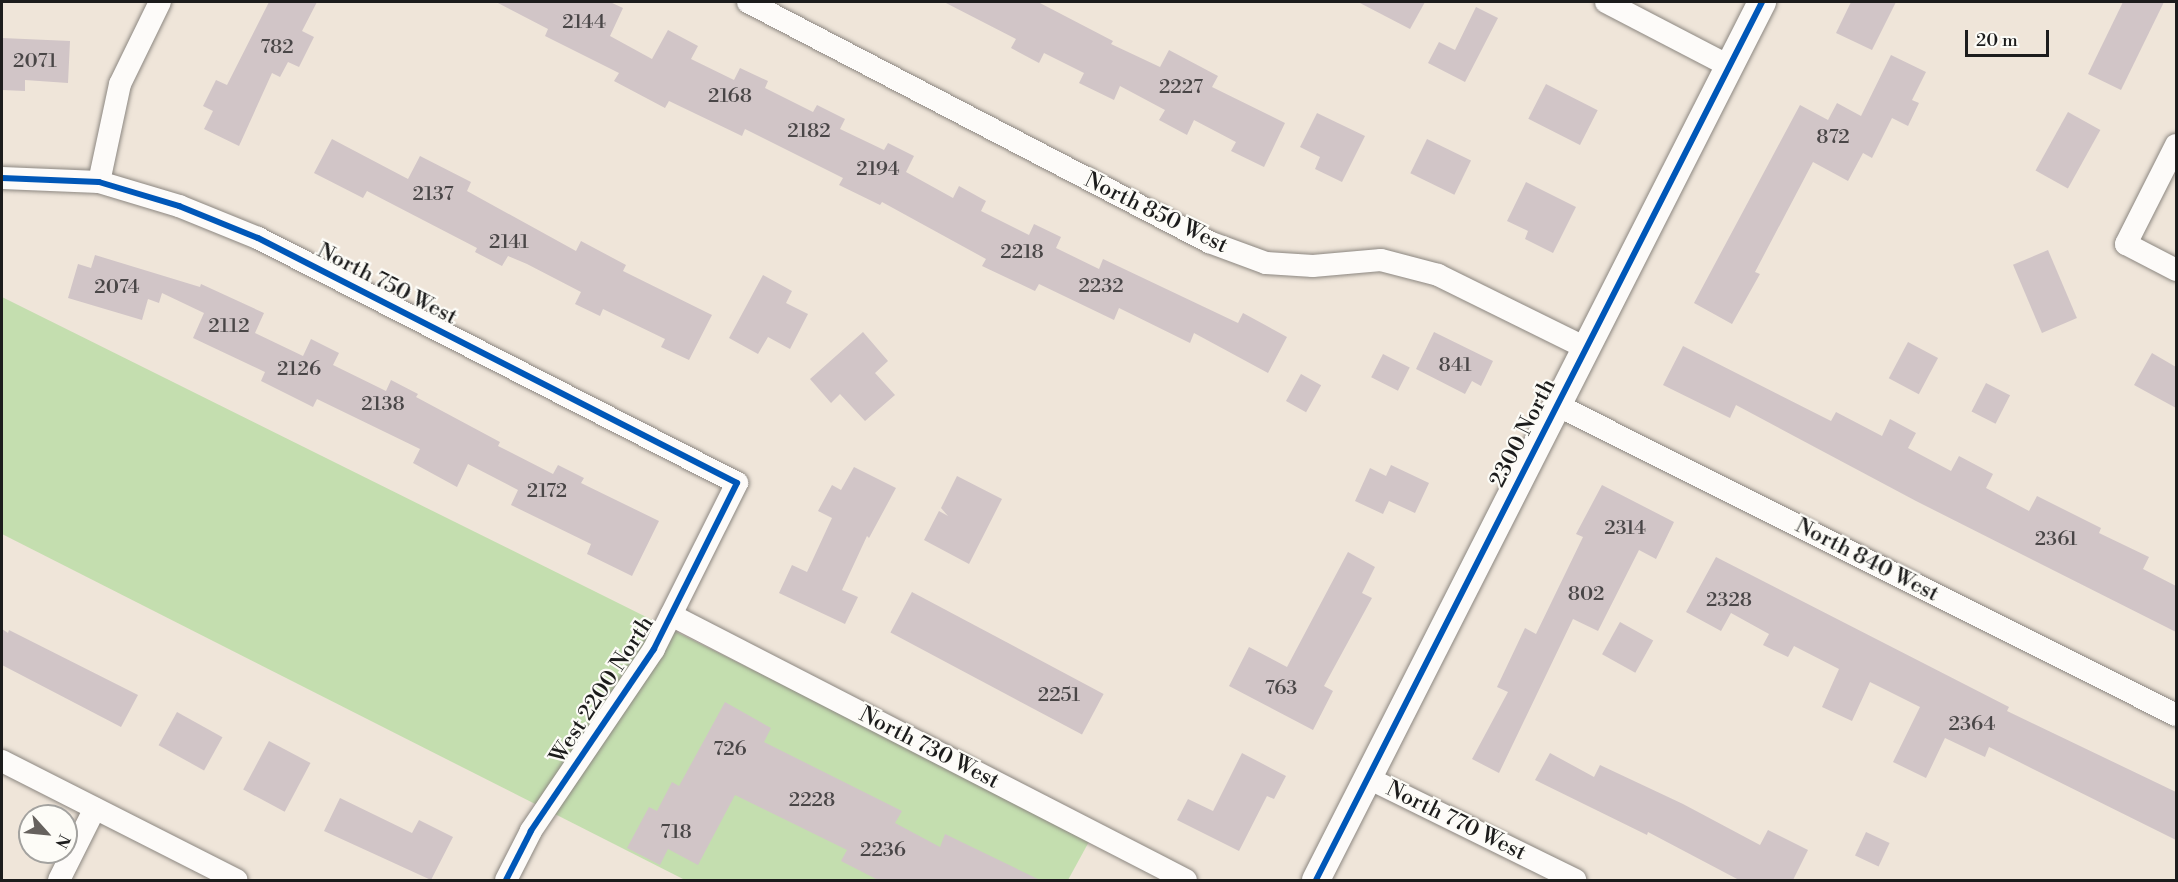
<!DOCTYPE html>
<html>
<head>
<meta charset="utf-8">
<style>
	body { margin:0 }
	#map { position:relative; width:2178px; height:882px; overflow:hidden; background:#efe5d9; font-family:"Libre Bodoni",serif }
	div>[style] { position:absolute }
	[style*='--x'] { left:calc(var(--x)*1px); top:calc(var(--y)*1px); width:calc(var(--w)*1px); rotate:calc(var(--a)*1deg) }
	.green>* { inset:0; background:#c4deaf }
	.building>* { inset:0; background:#d1c5c7; transform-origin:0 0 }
	.roads { filter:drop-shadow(0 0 2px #8c8781) drop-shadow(0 0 2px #8c8781) }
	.minor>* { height:22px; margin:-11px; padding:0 11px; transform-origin:11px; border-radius:11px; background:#fdfbf9 }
	.tertiary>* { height:28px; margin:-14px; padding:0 14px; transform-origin:14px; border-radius:14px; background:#fdfbf9 }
	.cycleway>* { height:6px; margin:-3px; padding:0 3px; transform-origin:3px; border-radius:3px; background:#0057b8 }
	span { translate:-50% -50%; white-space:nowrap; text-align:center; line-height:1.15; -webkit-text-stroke:4.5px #fdfcf7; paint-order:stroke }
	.number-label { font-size:20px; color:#494647 }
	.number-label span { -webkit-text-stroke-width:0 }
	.street-label { font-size:22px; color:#1c1c1c }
	.frame { position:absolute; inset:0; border:3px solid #1c1c1c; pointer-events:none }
	.north { position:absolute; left:18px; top:804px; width:60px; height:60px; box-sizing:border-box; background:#fdfcf7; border:2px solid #a3a29f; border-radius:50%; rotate:117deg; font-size:16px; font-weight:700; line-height:24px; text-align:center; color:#1c1c1c }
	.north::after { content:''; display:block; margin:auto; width:21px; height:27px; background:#66625e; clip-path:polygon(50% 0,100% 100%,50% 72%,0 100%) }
	.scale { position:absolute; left:1965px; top:30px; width:84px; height:27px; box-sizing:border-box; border:3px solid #1c1c1c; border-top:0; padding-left:8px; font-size:18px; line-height:21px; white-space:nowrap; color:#1c1c1c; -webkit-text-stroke:4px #fdfcf7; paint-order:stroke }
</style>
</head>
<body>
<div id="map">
	<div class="green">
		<div style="clip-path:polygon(2px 297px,1091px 838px,1068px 880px,685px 880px,2px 534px)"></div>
	</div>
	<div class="building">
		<div style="clip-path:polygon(269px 2px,317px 2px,302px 31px,314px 37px,299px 67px,288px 62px,280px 77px,272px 73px,239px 146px,204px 129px,213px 111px,203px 106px,216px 80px,227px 85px)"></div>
		<div style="clip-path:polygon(496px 2px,610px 2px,623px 8px,610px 36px,652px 59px,668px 30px,698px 46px,691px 59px,734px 80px,740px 68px,768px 81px,765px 88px,813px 112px,817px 105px,845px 119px,840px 129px,884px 150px,888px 143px,914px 156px,906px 172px,953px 198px,959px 186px,986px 201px,981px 211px,1029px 235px,1034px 224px,1061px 237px,1056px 248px,1099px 269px,1103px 259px,1238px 323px,1243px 313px,1287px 337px,1268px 373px,1194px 333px,1190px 343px,1119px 308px,1114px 320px,1039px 284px,1035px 291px,982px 266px,986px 259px,882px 202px,880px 205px,839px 185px,843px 178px,745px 129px,742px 136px,669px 101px,665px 108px,614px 81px,619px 73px,545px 36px,548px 29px)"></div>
		<div style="clip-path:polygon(944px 2px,1038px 2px,1113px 41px,1111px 44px,1160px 67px,1169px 50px,1218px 76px,1212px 87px,1285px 123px,1264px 167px,1231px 151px,1236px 142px,1194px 120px,1187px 135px,1159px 120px,1165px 110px,1120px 86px,1114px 100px,1079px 83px,1084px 73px,1044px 53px,1039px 63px,1011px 48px,1016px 39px)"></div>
		<div style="clip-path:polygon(1358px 2px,1425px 2px,1410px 29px)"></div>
		<div style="clip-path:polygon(1851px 2px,1896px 2px,1872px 50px,1836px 33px)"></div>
		<div style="clip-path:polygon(2123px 2px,2164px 2px,2121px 90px,2088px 74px)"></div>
		<div style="clip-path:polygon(1476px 7px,1498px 18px,1465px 82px,1428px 63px,1439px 42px,1455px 50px)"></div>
		<div style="clip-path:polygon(2px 38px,70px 41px,68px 83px,25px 80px,25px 91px,2px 90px)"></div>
		<div style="clip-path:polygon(1891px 55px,1926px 72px,1912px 100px,1919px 103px,1908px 126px,1892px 118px,1872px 158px,1863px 153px,1848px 181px,1813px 162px,1755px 272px,1760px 274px,1732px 324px,1694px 303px,1800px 105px,1828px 120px,1837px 103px,1861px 116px)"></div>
		<div style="left:1546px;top:84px;width:58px;height:39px;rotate:27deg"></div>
		<div style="left:2068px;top:112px;width:37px;height:67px;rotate:29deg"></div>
		<div style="clip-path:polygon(1317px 113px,1365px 136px,1342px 182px,1315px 169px,1320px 157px,1300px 147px)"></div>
		<div style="clip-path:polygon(332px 139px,408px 179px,420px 156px,471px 182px,467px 191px,576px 251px,581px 241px,626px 265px,623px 271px,712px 315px,689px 360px,661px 347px,665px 339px,603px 309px,600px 316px,575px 304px,581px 292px,527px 264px,508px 256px,502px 266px,475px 252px,477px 248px,367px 191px,363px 198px,314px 173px)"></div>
		<div style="left:1427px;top:139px;width:49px;height:38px;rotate:26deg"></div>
		<div style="clip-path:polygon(1526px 182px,1576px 207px,1553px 253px,1525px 239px,1528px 231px,1507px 221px)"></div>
		<div style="left:2048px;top:250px;width:74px;height:38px;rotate:67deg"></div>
		<div style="clip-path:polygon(95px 255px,200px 287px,201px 284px,264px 313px,255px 333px,303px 356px,311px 339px,339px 353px,333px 365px,386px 391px,391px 380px,418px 394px,416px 397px,500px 442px,498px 446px,553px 474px,558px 465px,584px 478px,581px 483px,659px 521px,632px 576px,587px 554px,591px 544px,511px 505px,518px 490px,468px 464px,457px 487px,413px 463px,420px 449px,317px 399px,313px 407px,261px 381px,265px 372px,193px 338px,204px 313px,162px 293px,159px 303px,148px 299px,142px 320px,68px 298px,78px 264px,91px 268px)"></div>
		<div style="clip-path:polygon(763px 275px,792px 291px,786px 303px,808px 314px,790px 349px,768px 337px,758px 354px,729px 338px)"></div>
		<div style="clip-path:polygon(863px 332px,888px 361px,875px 373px,895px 395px,865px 421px,840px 394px,831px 403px,810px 379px)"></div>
		<div style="clip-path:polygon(1434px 332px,1493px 361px,1481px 386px,1472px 381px,1465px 394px,1416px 369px)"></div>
		<div style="left:1908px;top:342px;width:34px;height:41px;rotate:28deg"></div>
		<div style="clip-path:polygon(1683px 346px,1831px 421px,1836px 412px,1882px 436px,1890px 419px,1916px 433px,1908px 448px,1951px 471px,1959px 456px,1993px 474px,1986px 488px,2029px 511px,2037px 496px,2101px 528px,2099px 533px,2149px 557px,2143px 569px,2176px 586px,2176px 632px,1916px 501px,1736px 405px,1730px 418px,1663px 385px)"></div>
		<div style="clip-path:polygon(2152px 353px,2176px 367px,2176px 408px,2134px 385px)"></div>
		<div style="left:1383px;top:354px;width:30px;height:26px;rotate:27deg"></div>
		<div style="left:1301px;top:374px;width:23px;height:31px;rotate:29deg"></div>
		<div style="left:1986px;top:383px;width:27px;height:32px;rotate:27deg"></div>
		<div style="clip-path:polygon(1391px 465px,1429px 483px,1415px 513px,1389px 501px,1383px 514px,1355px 501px,1370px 468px,1386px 476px)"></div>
		<div style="clip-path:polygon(854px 467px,896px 488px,869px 538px,867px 536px,842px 590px,858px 597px,845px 624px,779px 593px,792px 565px,807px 572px,832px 518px,818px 511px,832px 485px,841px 490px)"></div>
		<div style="clip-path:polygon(957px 476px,1002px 499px,969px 564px,924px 540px,939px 511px,948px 516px,941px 508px)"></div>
		<div style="clip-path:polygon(1602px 485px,1674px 522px,1656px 559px,1639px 550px,1598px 631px,1573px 619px,1499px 773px,1472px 759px,1508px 692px,1497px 687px,1525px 628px,1536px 634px,1583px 537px,1576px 534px)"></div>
		<div style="clip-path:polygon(1348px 552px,1375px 567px,1362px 593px,1372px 598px,1324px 686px,1333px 691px,1313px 730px,1229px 686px,1249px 647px,1287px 667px)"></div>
		<div style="clip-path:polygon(1716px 557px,2009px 707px,2007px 711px,2176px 792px,2176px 840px,1989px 747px,1985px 757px,1945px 738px,1926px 778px,1893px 762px,1920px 707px,1870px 682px,1852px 721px,1822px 707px,1839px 669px,1794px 646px,1788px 657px,1763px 645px,1769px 634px,1731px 613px,1721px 631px,1686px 612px)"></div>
		<div style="left:912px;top:592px;width:217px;height:46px;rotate:28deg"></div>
		<div style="left:1620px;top:622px;width:38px;height:37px;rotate:29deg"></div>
		<div style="clip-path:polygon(2px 629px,8px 633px,9px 630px,138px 695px,121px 727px,2px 665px)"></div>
		<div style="clip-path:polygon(725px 702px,771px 728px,764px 742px,902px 811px,895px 823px,940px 847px,945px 834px,1040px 880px,878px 880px,841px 861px,847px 850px,735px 795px,698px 865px,668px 849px,660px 865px,627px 848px,649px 807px,657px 811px,672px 782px,679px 786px)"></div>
		<div style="left:177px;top:712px;width:52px;height:38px;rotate:29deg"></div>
		<div style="left:269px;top:741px;width:47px;height:55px;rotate:28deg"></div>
		<div style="clip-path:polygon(1242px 753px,1286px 776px,1274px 799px,1267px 796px,1239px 851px,1177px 820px,1188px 799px,1213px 811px)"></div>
		<div style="clip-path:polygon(1550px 753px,1594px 777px,1600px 765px,1683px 804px,1760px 845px,1768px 830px,1808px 850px,1793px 880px,1739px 880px,1648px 832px,1647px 835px,1535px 780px)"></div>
		<div style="clip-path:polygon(340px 798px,412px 833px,419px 820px,453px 837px,431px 880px,324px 831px)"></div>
		<div style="left:1866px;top:832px;width:26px;height:26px;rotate:25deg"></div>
	</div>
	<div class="roads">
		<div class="minor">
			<div style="--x:748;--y:2;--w:520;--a:27.5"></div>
			<div style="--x:1209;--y:242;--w:61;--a:20.2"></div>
			<div style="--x:1266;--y:263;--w:47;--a:3.7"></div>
			<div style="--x:1313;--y:266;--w:68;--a:-5"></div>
			<div style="--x:1381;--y:260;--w:59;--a:14.7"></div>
			<div style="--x:1438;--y:275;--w:165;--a:26.3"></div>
			<div style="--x:1606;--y:2;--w:139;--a:27.5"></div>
			<div style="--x:2176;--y:145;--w:111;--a:116.8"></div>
			<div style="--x:2126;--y:244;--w:56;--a:27.5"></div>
			<div style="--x:2;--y:178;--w:97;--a:2.4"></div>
			<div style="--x:99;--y:182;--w:84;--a:16.7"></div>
			<div style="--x:179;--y:206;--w:85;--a:22.1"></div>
			<div style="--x:258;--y:238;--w:538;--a:27.09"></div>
			<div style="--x:737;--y:483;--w:186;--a:116.6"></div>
			<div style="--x:654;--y:649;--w:220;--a:124.1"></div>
			<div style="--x:531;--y:831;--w:55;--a:117"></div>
			<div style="--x:99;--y:182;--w:100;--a:-77.9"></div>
			<div style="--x:120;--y:84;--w:91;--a:-64"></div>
			<div style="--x:1557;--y:405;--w:692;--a:26.6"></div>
			<div style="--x:671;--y:615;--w:579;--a:27.23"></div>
			<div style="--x:2;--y:761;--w:263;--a:26.9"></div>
			<div style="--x:1368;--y:778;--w:231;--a:26.2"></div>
			<div style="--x:59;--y:880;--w:80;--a:-63.4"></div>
		</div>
		<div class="tertiary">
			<div style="--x:1316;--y:880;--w:985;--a:-63.07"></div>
		</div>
	</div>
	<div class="cycleway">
		<div style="--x:2;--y:178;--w:97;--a:2.4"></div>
		<div style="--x:99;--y:182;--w:84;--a:16.7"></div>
		<div style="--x:179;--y:206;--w:85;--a:22.1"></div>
		<div style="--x:258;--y:238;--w:538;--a:27.09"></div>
		<div style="--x:737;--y:483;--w:186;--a:116.6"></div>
		<div style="--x:654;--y:649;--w:220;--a:124.1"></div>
		<div style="--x:531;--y:831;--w:55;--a:117"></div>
		<div style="--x:1316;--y:880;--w:985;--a:-63.07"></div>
	</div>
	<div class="number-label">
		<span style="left:584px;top:22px">2144</span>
		<span style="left:277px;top:47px">782</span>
		<span style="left:35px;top:61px">2071</span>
		<span style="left:1181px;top:87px">2227</span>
		<span style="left:730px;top:96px">2168</span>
		<span style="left:809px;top:131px">2182</span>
		<span style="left:1833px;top:137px">872</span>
		<span style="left:878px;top:169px">2194</span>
		<span style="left:433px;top:194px">2137</span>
		<span style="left:509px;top:242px">2141</span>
		<span style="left:1022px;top:252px">2218</span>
		<span style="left:1101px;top:286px">2232</span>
		<span style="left:117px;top:287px">2074</span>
		<span style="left:229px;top:326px">2112</span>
		<span style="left:1455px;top:365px">841</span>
		<span style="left:299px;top:369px">2126</span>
		<span style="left:383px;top:404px">2138</span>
		<span style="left:547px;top:491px">2172</span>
		<span style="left:1625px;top:528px">2314</span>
		<span style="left:2056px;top:539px">2361</span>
		<span style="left:1586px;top:594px">802</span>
		<span style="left:1729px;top:600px">2328</span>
		<span style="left:1281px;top:688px">763</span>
		<span style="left:1059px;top:695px">2251</span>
		<span style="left:1972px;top:724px">2364</span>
		<span style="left:730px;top:749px">726</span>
		<span style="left:812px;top:800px">2228</span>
		<span style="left:676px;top:832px">718</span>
		<span style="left:883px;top:850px">2236</span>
	</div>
	<div class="street-label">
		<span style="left:1156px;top:213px;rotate:26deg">North 850 West</span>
		<span style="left:387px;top:284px;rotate:27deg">North 750 West</span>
		<span style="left:1523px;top:433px;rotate:-63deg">2300 North</span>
		<span style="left:1867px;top:560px;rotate:27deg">North 840 West</span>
		<span style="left:602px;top:690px;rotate:-57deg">West 2200 North</span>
		<span style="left:929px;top:748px;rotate:27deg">North 730 West</span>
		<span style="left:1456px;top:821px;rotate:26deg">North 770 West</span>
	</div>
	<div class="frame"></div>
	<div class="north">N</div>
	<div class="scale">20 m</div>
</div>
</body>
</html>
